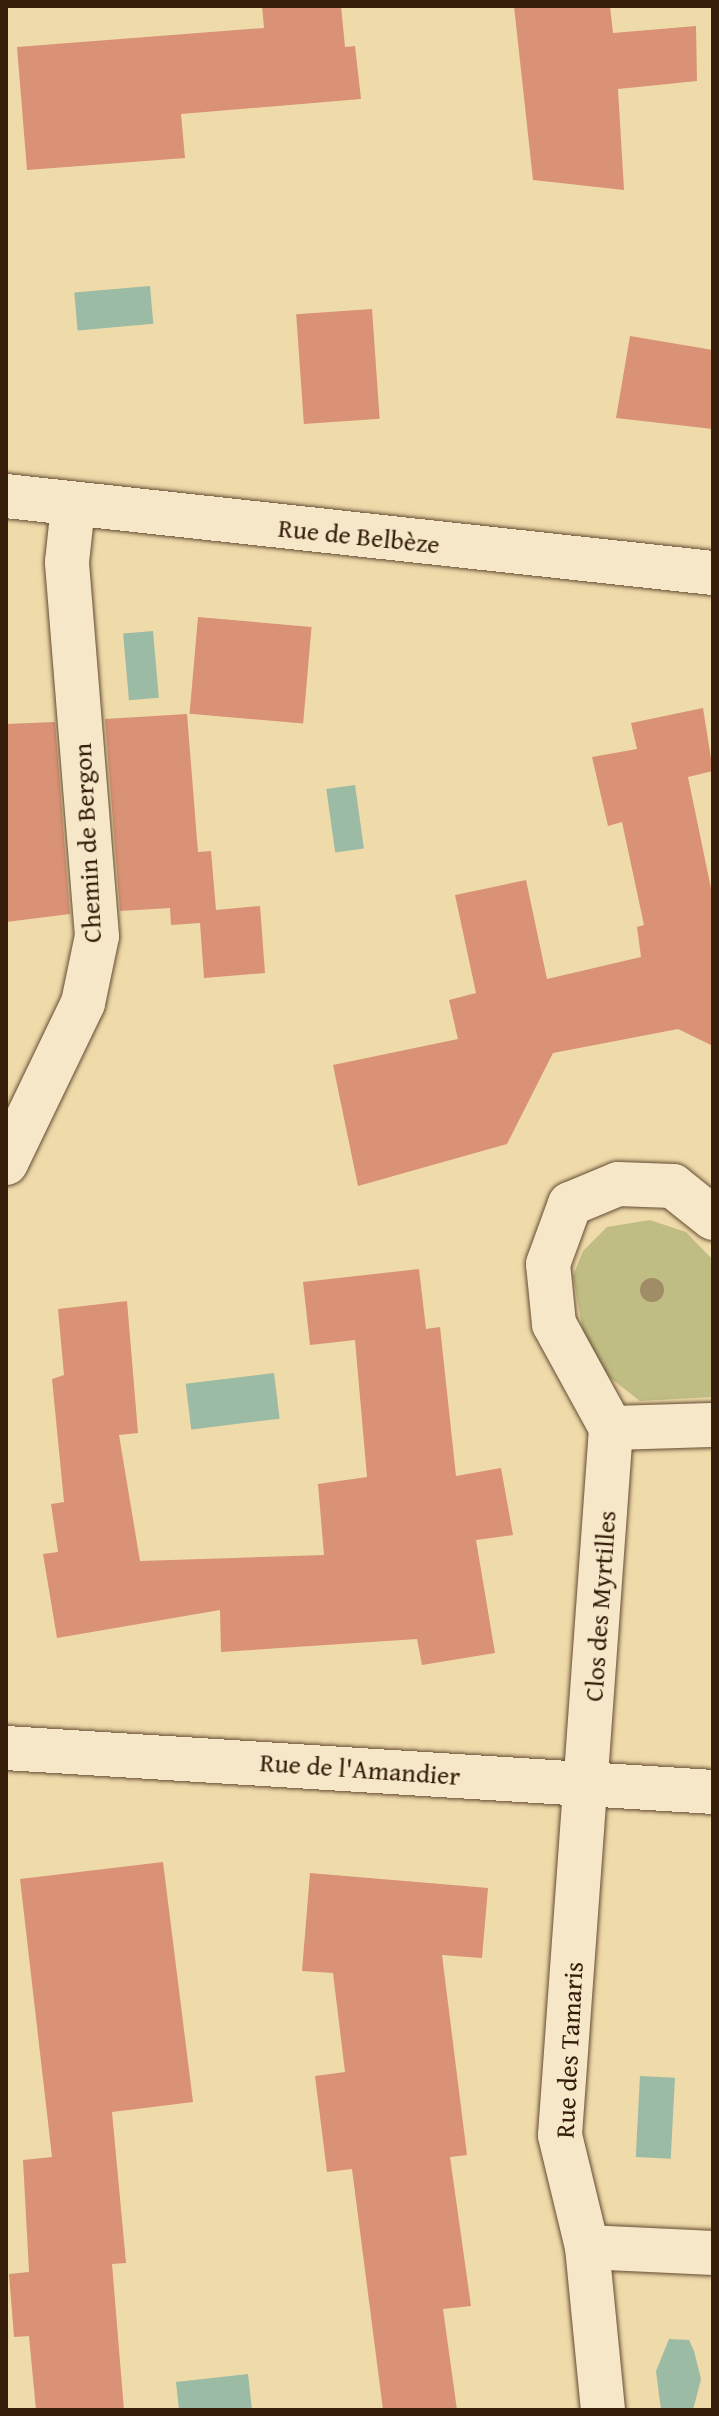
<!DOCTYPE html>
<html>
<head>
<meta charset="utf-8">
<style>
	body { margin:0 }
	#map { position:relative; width:719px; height:2416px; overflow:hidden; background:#efdaaa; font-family:"Gentium Book Plus",serif }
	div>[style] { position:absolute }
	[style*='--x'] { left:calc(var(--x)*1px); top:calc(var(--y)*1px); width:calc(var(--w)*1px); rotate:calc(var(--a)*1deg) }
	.green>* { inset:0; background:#c0bd84 }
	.water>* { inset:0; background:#9bbba4; transform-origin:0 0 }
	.building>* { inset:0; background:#d99276; transform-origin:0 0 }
	.roads { filter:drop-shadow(0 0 2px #644c32) drop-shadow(0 0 2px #644c32) }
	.street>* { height:44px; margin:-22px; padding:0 22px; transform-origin:22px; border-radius:22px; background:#f5e7c8 }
	.trees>* { width:24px; height:24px; margin:-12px; border-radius:50%; background:#a08c66 }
	span { translate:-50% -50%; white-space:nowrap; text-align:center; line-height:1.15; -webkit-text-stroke:8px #f5e7c8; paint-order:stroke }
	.street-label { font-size:26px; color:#361d0a }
	.frame { position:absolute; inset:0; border:8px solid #361d0a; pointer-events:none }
</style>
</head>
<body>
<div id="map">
	<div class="green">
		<div style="clip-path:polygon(650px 1220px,686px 1232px,713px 1260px,713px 1397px,640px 1401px,600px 1370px,584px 1337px,573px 1276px,583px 1251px,607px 1227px)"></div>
	</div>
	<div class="water">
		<div style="left:150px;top:286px;width:38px;height:76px;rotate:85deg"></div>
		<div style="left:153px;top:631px;width:67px;height:30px;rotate:85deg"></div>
		<div style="left:355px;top:785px;width:64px;height:29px;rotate:82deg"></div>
		<div style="left:274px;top:1373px;width:46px;height:89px;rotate:83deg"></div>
		<div style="left:640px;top:2076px;width:35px;height:81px;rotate:3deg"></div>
		<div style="clip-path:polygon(669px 2339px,689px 2340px,694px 2351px,701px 2379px,693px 2410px,661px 2410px,656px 2371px)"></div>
		<div style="clip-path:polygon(248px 2374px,252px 2410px,179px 2410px,176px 2382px)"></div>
	</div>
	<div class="building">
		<div style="clip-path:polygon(262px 6px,341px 6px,345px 47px,355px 46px,361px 99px,181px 114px,185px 158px,27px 170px,17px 47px,264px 28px)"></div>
		<div style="clip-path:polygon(514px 6px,610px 6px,613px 33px,696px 26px,697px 81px,618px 89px,624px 190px,533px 180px)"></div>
		<div style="left:372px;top:309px;width:110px;height:76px;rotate:86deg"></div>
		<div style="clip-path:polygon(630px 336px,713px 350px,713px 429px,616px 418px)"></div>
		<div style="left:198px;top:617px;width:114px;height:97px;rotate:5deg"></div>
		<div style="clip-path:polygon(703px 708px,713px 771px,688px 777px,713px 898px,713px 1046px,678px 1029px,553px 1053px,507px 1144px,358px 1186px,333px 1065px,458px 1039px,449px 1000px,476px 993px,455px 895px,526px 880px,547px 979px,641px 957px,637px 927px,644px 925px,622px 822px,608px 826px,592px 757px,637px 749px,631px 723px)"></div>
		<div style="clip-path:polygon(187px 714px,198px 852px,211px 851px,216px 910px,260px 906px,265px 973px,204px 978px,200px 923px,171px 925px,170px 908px,120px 911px,105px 719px)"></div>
		<div style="clip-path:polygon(55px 722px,70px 914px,6px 922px,6px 724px)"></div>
		<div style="clip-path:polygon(419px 1269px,426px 1329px,440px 1327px,456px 1476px,501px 1468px,513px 1535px,476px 1540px,495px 1653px,422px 1665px,417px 1639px,221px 1652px,220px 1610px,57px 1638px,43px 1554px,58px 1552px,51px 1504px,64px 1502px,52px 1379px,64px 1375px,58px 1309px,127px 1301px,138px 1433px,119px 1435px,140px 1561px,324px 1555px,318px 1484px,367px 1477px,355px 1340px,310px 1345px,303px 1282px)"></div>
		<div style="clip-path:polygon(163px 1862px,193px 2102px,112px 2112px,126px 2263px,112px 2264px,124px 2410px,36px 2410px,29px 2336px,14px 2337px,9px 2274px,29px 2272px,23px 2160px,52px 2157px,20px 1879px)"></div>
		<div style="clip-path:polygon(310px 1873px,488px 1888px,482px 1958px,442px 1955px,467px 2155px,450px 2157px,471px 2306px,443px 2309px,457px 2410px,383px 2410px,352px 2169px,327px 2172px,315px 2076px,345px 2072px,333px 1973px,302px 1971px)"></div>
	</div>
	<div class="roads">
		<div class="street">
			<div style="--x:6;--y:496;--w:711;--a:6.22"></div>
			<div style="--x:6;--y:1163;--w:178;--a:-64.3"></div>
			<div style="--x:83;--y:1003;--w:68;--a:-78.2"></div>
			<div style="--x:97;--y:936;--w:375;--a:-94.6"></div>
			<div style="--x:67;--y:562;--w:56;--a:-83.9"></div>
			<div style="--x:611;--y:1428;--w:102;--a:-1.7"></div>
			<div style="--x:6;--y:1748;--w:708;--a:3.56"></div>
			<div style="--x:587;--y:2247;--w:126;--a:2.7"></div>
			<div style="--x:603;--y:2410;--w:164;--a:-95.6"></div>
			<div style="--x:587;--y:2247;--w:115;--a:-103.6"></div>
			<div style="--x:560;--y:2135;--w:709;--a:-85.87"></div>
			<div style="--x:611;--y:1428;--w:119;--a:-118.7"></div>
			<div style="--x:554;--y:1324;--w:60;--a:-95.7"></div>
			<div style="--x:548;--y:1264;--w:64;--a:-69.9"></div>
			<div style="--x:570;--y:1204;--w:52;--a:-22.6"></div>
			<div style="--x:618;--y:1184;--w:55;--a:2.1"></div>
			<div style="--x:673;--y:1186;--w:51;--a:38.7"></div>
		</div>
	</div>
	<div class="trees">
		<div style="left:652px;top:1290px"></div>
	</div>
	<div class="street-label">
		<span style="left:359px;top:536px;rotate:6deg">Rue de Belbèze</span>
		<span style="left:87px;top:843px;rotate:-93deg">Chemin de Bergon</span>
		<span style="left:600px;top:1606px;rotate:-86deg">Clos des Myrtilles</span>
		<span style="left:360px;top:1769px;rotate:4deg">Rue de l'Amandier</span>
		<span style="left:569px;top:2050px;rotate:-87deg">Rue des Tamaris</span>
	</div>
	<div class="frame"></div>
</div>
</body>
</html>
